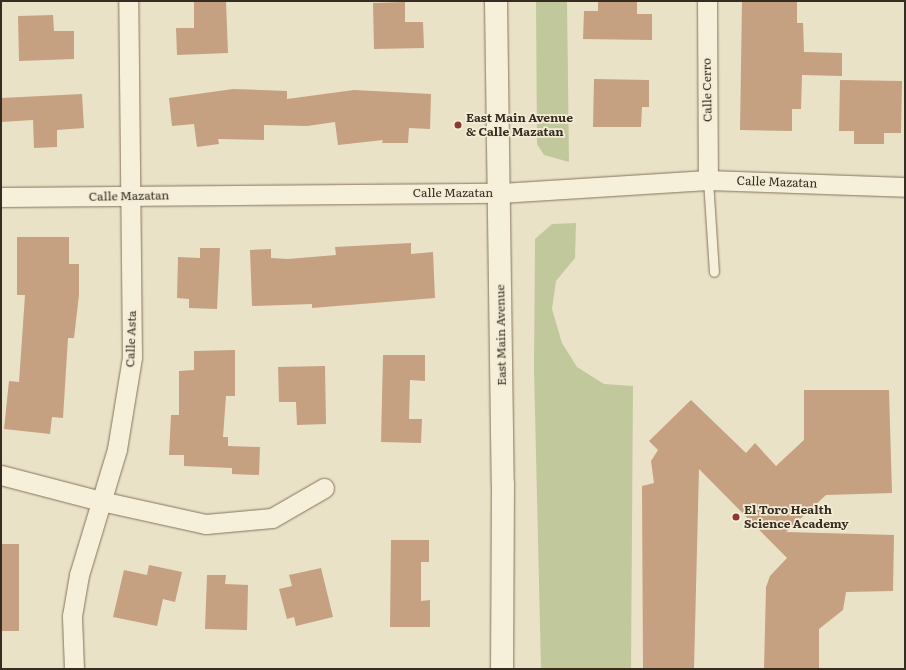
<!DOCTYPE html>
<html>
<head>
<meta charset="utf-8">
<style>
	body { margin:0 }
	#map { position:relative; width:906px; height:670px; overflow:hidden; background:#eae2c7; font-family:Literata,serif }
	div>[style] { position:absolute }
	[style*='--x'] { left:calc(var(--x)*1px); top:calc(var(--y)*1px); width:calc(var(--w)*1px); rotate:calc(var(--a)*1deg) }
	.green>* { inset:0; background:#c1c89c }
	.building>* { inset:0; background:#c5a081; transform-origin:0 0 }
	.roads { filter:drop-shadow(0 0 1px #85745e) drop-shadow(0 0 1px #85745e) }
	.lane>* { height:9px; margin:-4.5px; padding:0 4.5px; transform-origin:4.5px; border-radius:4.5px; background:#f6efda }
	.street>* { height:19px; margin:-9.5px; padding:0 9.5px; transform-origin:9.5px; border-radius:9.5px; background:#f6efda }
	.secondary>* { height:22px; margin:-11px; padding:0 11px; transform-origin:11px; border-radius:11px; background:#f6efda }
	.dots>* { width:11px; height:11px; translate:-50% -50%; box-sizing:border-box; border:2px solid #f3ecd6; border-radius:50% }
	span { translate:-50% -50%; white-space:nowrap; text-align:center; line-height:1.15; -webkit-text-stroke:3.5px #f3ecd6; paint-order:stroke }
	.street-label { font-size:12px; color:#362c20 }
	.poi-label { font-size:12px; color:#362c20; font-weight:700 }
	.left { translate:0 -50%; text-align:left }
	.frame { position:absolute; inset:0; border:2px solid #362c20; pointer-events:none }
</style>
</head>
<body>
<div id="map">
	<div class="green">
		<div style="clip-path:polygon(536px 1px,567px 1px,569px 162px,544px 155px,537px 144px)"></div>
		<div style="clip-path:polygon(576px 223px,575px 258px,556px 281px,552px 309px,562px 343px,577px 367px,604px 384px,633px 386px,631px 669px,541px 669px,534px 369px,535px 239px,552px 224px)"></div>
	</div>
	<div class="building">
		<div style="clip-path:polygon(194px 1px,226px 1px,228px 53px,177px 55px,176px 28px,194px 28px)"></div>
		<div style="clip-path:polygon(598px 1px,637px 1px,637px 14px,652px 14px,652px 40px,583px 39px,584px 11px,598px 11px)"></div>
		<div style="clip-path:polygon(742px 1px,797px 1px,797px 23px,803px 23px,804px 52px,842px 53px,842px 76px,802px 75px,801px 109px,792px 109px,792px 131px,740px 130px)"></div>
		<div style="clip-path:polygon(405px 2px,405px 22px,423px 22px,424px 48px,374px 49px,373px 3px)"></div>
		<div style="clip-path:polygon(53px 15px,54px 31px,74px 31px,74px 59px,19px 61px,18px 16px)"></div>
		<div style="clip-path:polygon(594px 79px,649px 80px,649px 107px,642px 107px,641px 127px,593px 127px)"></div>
		<div style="clip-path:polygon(840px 80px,902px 81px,901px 133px,884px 133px,884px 144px,854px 144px,854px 131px,839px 131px)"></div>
		<div style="clip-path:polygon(233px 89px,287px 91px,287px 99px,354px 90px,431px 94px,430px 129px,409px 128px,408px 143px,382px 143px,383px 140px,338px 145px,335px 122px,307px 126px,264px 125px,264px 140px,218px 139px,219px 144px,197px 147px,194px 124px,172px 126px,169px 98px)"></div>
		<div style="clip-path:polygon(82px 94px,84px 128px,57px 130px,57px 147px,34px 148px,33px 120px,1px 122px,1px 98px)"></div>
		<div style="clip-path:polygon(17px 237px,69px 237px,69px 264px,79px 264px,79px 295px,74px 338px,68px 338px,63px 418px,52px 417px,50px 434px,4px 429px,9px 381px,19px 382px,25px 295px,17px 295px)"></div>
		<div style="clip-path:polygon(411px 243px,411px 254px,433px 252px,435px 298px,312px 308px,312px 304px,252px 306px,250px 250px,271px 249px,271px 258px,288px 259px,336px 255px,335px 247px)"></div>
		<div style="clip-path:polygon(200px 248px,220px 248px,217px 309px,189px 308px,189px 299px,177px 298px,178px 257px,200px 258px)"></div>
		<div style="clip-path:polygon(235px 350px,235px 396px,226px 396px,223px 437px,228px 437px,228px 446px,260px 447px,259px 475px,232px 474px,232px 468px,184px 466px,184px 455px,169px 455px,171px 415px,179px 415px,179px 371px,194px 370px,194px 351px)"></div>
		<div style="clip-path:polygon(383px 355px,425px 355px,425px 381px,410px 380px,409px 419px,422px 419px,421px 443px,381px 442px)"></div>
		<div style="clip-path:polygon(325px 366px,326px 424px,297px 425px,296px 402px,279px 402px,278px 367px)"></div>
		<div style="clip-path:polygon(804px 390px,889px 390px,892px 493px,826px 495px,786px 532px,894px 535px,893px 591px,846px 592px,843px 610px,819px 629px,819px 669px,764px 669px,766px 587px,770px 576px,787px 558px,699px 469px,694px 669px,643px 669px,642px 486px,654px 483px,651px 461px,658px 450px,649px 441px,691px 400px,746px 453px,755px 443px,776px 466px,804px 440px)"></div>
		<div style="clip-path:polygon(391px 540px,429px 540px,429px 562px,421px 562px,421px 601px,430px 600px,430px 627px,390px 627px)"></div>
		<div style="left:1px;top:544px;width:18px;height:87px"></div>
		<div style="clip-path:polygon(149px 565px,182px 572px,175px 602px,163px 599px,157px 626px,113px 617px,124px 570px,147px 575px)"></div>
		<div style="clip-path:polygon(321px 568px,333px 617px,296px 626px,294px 617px,287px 619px,279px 589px,292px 586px,289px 575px)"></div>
		<div style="clip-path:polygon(207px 575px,226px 575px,225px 584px,248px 585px,247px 630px,205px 629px)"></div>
	</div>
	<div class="roads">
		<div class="lane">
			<div style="--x:708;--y:180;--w:92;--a:86.3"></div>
		</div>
		<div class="street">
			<div style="--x:707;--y:1;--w:179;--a:89.7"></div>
			<div style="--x:1;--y:197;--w:499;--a:-0.5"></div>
			<div style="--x:500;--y:193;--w:208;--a:-3.6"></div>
			<div style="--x:708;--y:180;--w:197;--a:2"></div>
			<div style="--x:1;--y:475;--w:103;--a:14.6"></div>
			<div style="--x:101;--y:501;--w:107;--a:12.4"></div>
			<div style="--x:206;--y:524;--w:66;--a:-5.2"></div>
			<div style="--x:272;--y:518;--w:60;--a:-30"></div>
			<div style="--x:74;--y:669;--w:53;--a:-92.2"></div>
			<div style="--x:72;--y:616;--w:42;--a:-80.3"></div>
			<div style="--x:79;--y:575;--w:132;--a:-73.2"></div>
			<div style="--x:117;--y:449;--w:93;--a:-80.7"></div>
			<div style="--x:132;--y:357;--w:356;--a:-90.6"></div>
		</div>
		<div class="secondary">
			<div style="--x:496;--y:1;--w:483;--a:89.2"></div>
			<div style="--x:503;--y:484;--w:185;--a:90.3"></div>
		</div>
	</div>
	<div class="dots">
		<div style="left:458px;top:125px;background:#8e3734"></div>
		<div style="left:736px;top:517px;background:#8e3734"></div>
	</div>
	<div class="street-label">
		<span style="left:707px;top:90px;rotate:-91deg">Calle Cerro</span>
		<span style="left:777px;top:182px;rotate:2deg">Calle Mazatan</span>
		<span style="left:453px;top:193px">Calle Mazatan</span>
		<span style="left:129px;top:196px;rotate:-1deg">Calle Mazatan</span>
		<span style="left:501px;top:335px;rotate:-91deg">East Main Avenue</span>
		<span style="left:131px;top:339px;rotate:-88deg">Calle Asta</span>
	</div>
	<div class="poi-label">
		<span class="left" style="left:466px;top:125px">East Main Avenue<br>&amp; Calle Mazatan</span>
		<span class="left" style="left:744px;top:517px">El Toro Health<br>Science Academy</span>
	</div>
	<div class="frame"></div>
</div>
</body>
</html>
